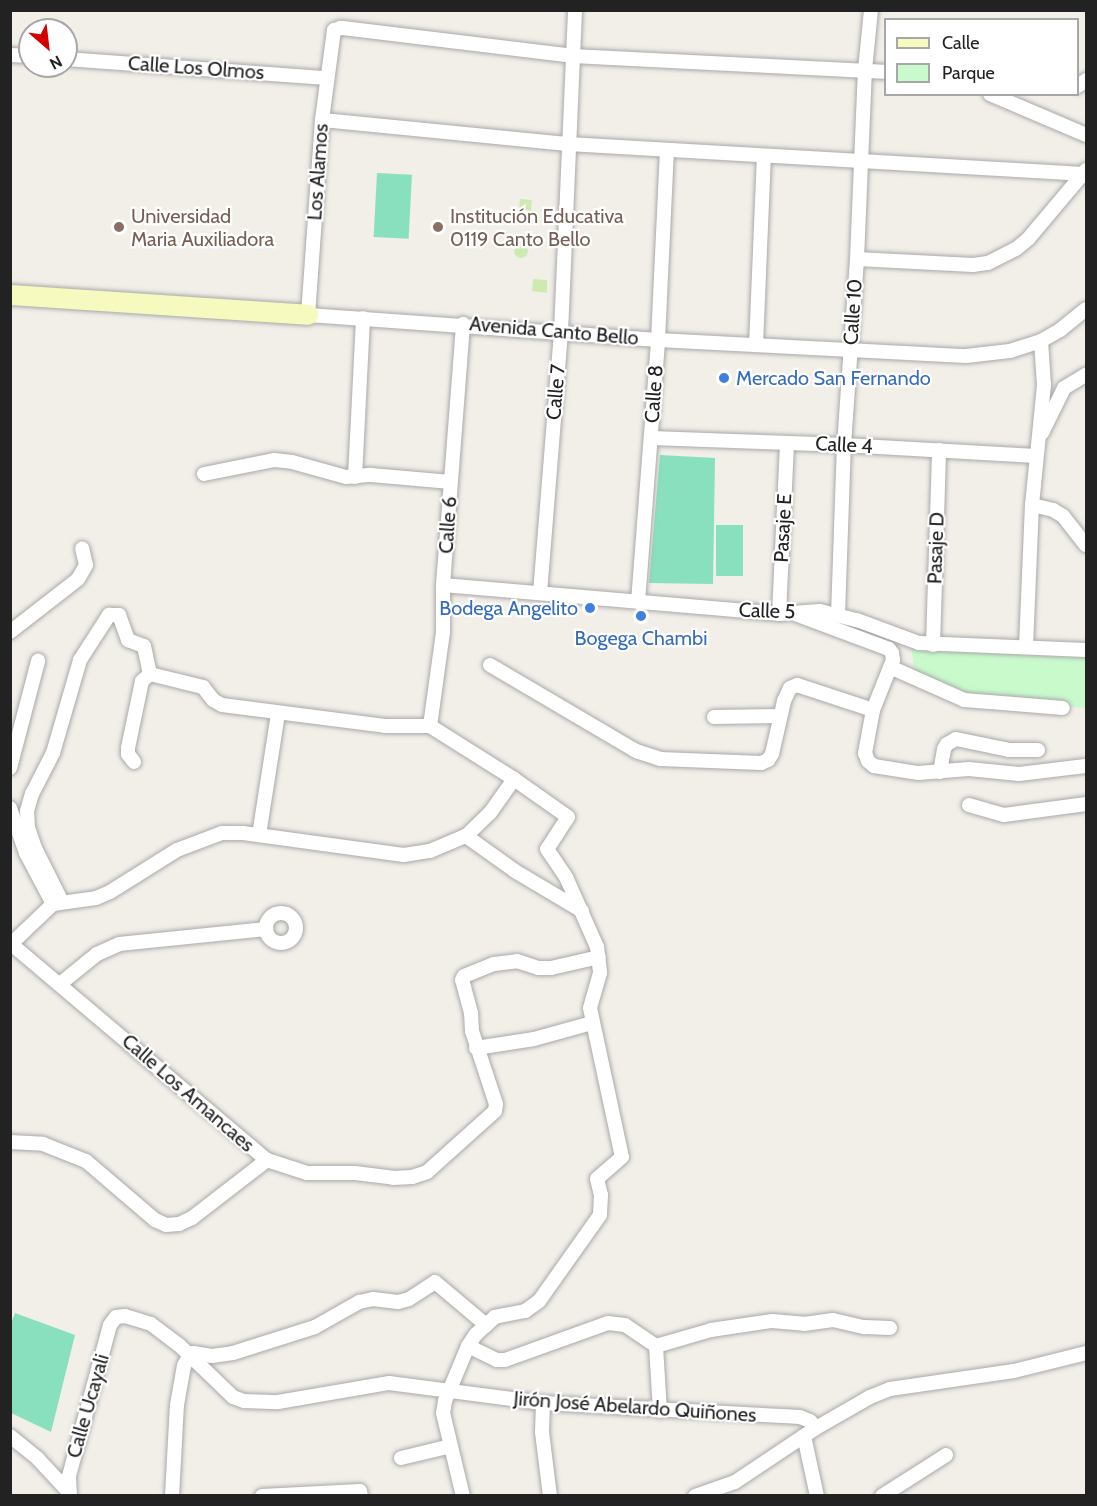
<!DOCTYPE html>
<html>
<head>
<meta charset="utf-8">
<style>
	body { margin:0 }
	#map { position:relative; width:1097px; height:1506px; overflow:hidden; background:#f2efe9; font-family:Cabin,sans-serif }
	div>[style] { position:absolute }
	[style*='--x'] { left:calc(var(--x)*1px); top:calc(var(--y)*1px); width:calc(var(--w)*1px); rotate:calc(var(--a)*1deg) }
	.grass>* { inset:0; background:#cdebb0; transform-origin:0 0 }
	.round { border-radius:50% }
	.park>* { inset:0; background:#c8facc }
	.pitch>* { inset:0; background:#88e0be; transform-origin:0 0 }
	.roads { filter:drop-shadow(0 0 2px #a9a9a9) drop-shadow(0 0 2px #a9a9a9) }
	.street>* { height:14px; margin:-7px; padding:0 7px; transform-origin:7px; border-radius:7px; background:#fff }
	.street>.ring { margin:-7px; padding:0; box-sizing:content-box; background:none; border:14px solid #fff; border-radius:50% }
	.secondary>* { height:20px; margin:-10px; padding:0 10px; transform-origin:10px; border-radius:10px; background:#f7fabf }
	.dots>* { width:16px; height:16px; translate:-50% -50%; box-sizing:border-box; border:3px solid #fff; border-radius:50% }
	span { translate:-50% -50%; white-space:nowrap; text-align:center; line-height:1.15; -webkit-text-stroke:4.5px #fff; paint-order:stroke }
	.street-label { font-size:20px; color:#222 }
	.education-label { font-size:20px; color:#785e54 }
	.left { translate:0 -50%; text-align:left }
	.shop-label { font-size:20px; color:#366cbe }
	.right { translate:-100% -50%; text-align:right }
	.frame { position:absolute; inset:0; border:12px solid #222; pointer-events:none }
	.legend { position:absolute; left:884px; top:18px; width:195px; height:78px; box-sizing:border-box; background:#fff; border:2px solid #a7a7a7; margin:0; padding:8px 10px; list-style:none; font-size:18px; color:#222 }
	.legend li { display:flex; align-items:center; gap:12px; height:30px }
	.legend b { width:30px; border:2px solid #a7a7a7 }
	.north { position:absolute; left:18px; top:18px; width:60px; height:60px; box-sizing:border-box; background:#fff; border:2px solid #a7a7a7; border-radius:50%; rotate:152deg; font-size:16px; font-weight:700; line-height:24px; text-align:center; color:#222 }
	.north::after { content:''; display:block; margin:auto; width:21px; height:27px; background:#d40000; clip-path:polygon(50% 0,100% 100%,50% 72%,0 100%) }
</style>
</head>
<body>
<div id="map">
	<div class="grass">
		<div style="left:520px;top:199px;width:12px;height:18px;rotate:5deg"></div>
		<div class="round" style="left:514px;top:244px;width:14px;height:14px"></div>
		<div style="clip-path:polygon(533px 279px,547px 280px,547px 293px,532px 291px)"></div>
	</div>
	<div class="park">
		<div style="clip-path:polygon(911px 647px,1086px 656px,1086px 708px,969px 699px,915px 674px)"></div>
	</div>
	<div class="pitch">
		<div style="left:377px;top:173px;width:35px;height:64px;rotate:3deg"></div>
		<div style="clip-path:polygon(660px 455px,715px 458px,713px 584px,649px 583px)"></div>
		<div style="left:716px;top:525px;width:27px;height:51px"></div>
		<div style="clip-path:polygon(15px 1313px,75px 1335px,51px 1432px,11px 1413px,10px 1326px)"></div>
	</div>
	<div class="roads">
		<div class="street">
			<div style="--x:10;--y:55;--w:20;--a:3"></div>
			<div style="--x:66;--y:59;--w:261;--a:4.2"></div>
			<div style="--x:886;--y:72;--w:312;--a:-177.1"></div>
			<div style="--x:574;--y:56;--w:235;--a:-173.1"></div>
			<div style="--x:341;--y:28;--w:7;--a:164"></div>
			<div style="--x:334;--y:30;--w:91;--a:97.6"></div>
			<div style="--x:322;--y:120;--w:196;--a:94.1"></div>
			<div style="--x:308;--y:315;--w:351;--a:4.1"></div>
			<div style="--x:658;--y:340;--w:308;--a:3"></div>
			<div style="--x:966;--y:356;--w:44;--a:-6.5"></div>
			<div style="--x:1010;--y:351;--w:33;--a:-18"></div>
			<div style="--x:1041;--y:341;--w:22;--a:-30"></div>
			<div style="--x:1060;--y:330;--w:33;--a:-39"></div>
			<div style="--x:1078;--y:86;--w:10;--a:-37"></div>
			<div style="--x:990;--y:94;--w:104;--a:23.1"></div>
			<div style="--x:322;--y:120;--w:247;--a:5.6"></div>
			<div style="--x:568;--y:144;--w:516;--a:3.33"></div>
			<div style="--x:1083;--y:174;--w:4;--a:34"></div>
			<div style="--x:857;--y:259;--w:116;--a:3"></div>
			<div style="--x:973;--y:265;--w:15;--a:-8"></div>
			<div style="--x:988;--y:263;--w:31;--a:-27"></div>
			<div style="--x:1016;--y:249;--w:17;--a:-40"></div>
			<div style="--x:1029;--y:238;--w:89;--a:-50"></div>
			<div style="--x:756;--y:345;--w:189;--a:-87.6"></div>
			<div style="--x:1042;--y:433;--w:50;--a:-63.9"></div>
			<div style="--x:1064;--y:388;--w:26;--a:-31"></div>
			<div style="--x:651;--y:438;--w:193;--a:2.1"></div>
			<div style="--x:844;--y:445;--w:192;--a:3.3"></div>
			<div style="--x:204;--y:474;--w:71;--a:-11.3"></div>
			<div style="--x:274;--y:460;--w:18;--a:6"></div>
			<div style="--x:292;--y:462;--w:56;--a:15.5"></div>
			<div style="--x:346;--y:477;--w:25;--a:-5"></div>
			<div style="--x:371;--y:475;--w:80;--a:5"></div>
			<div style="--x:355;--y:477;--w:159;--a:-87.1"></div>
			<div style="--x:1032;--y:505;--w:22;--a:13"></div>
			<div style="--x:1053;--y:510;--w:12;--a:31"></div>
			<div style="--x:1063;--y:516;--w:37;--a:52"></div>
			<div style="--x:443;--y:585;--w:337;--a:4.9"></div>
			<div style="--x:779;--y:614;--w:41;--a:-4.2"></div>
			<div style="--x:820;--y:611;--w:38;--a:14"></div>
			<div style="--x:857;--y:620;--w:66;--a:20.4"></div>
			<div style="--x:919;--y:643;--w:167;--a:2.4"></div>
			<div style="--x:540;--y:593;--w:262;--a:-85.4"></div>
			<div style="--x:561;--y:332;--w:322;--a:-87.5"></div>
			<div style="--x:638;--y:602;--w:263;--a:-85.6"></div>
			<div style="--x:658;--y:340;--w:189;--a:-87.3"></div>
			<div style="--x:779;--y:614;--w:171;--a:-87.3"></div>
			<div style="--x:795;--y:614;--w:100;--a:20.4"></div>
			<div style="--x:889;--y:649;--w:5;--a:53"></div>
			<div style="--x:892;--y:653;--w:7;--a:82"></div>
			<div style="--x:893;--y:660;--w:54;--a:111.8"></div>
			<div style="--x:873;--y:710;--w:44;--a:100.5"></div>
			<div style="--x:865;--y:753;--w:9;--a:69"></div>
			<div style="--x:868;--y:761;--w:8;--a:40"></div>
			<div style="--x:874;--y:766;--w:45;--a:9"></div>
			<div style="--x:918;--y:773;--w:51;--a:-4.5"></div>
			<div style="--x:969;--y:769;--w:50;--a:5.7"></div>
			<div style="--x:1019;--y:774;--w:67;--a:-6.8"></div>
			<div style="--x:838;--y:615;--w:170;--a:-88"></div>
			<div style="--x:844;--y:445;--w:186;--a:-86"></div>
			<div style="--x:857;--y:259;--w:189;--a:-87.6"></div>
			<div style="--x:865;--y:70;--w:60;--a:-84.3"></div>
			<div style="--x:10;--y:632;--w:86;--a:-37.9"></div>
			<div style="--x:78;--y:579;--w:16;--a:-60"></div>
			<div style="--x:86;--y:565;--w:17;--a:-103"></div>
			<div style="--x:933;--y:645;--w:195;--a:-88.2"></div>
			<div style="--x:1026;--y:647;--w:142;--a:-87.6"></div>
			<div style="--x:1032;--y:505;--w:121;--a:-84.3"></div>
			<div style="--x:1044;--y:385;--w:44;--a:-93.9"></div>
			<div style="--x:490;--y:665;--w:169;--a:30.5"></div>
			<div style="--x:636;--y:751;--w:25;--a:18"></div>
			<div style="--x:660;--y:759;--w:101;--a:2.3"></div>
			<div style="--x:761;--y:763;--w:8;--a:-23"></div>
			<div style="--x:768;--y:760;--w:7;--a:-56"></div>
			<div style="--x:772;--y:754;--w:54;--a:-77.2"></div>
			<div style="--x:784;--y:701;--w:14;--a:-65"></div>
			<div style="--x:790;--y:688;--w:8;--a:-23"></div>
			<div style="--x:797;--y:685;--w:80;--a:18.2"></div>
			<div style="--x:890;--y:667;--w:81;--a:24"></div>
			<div style="--x:964;--y:700;--w:99;--a:4.6"></div>
			<div style="--x:714;--y:717;--w:66;--a:-0.9"></div>
			<div style="--x:430;--y:726;--w:95;--a:-82.1"></div>
			<div style="--x:443;--y:632;--w:47;--a:-90"></div>
			<div style="--x:443;--y:585;--w:262;--a:-85.6"></div>
			<div style="--x:134;--y:762;--w:10;--a:-127"></div>
			<div style="--x:128;--y:754;--w:6;--a:-90"></div>
			<div style="--x:128;--y:748;--w:68;--a:-78.2"></div>
			<div style="--x:142;--y:681;--w:11;--a:-41"></div>
			<div style="--x:150;--y:674;--w:55;--a:13.8"></div>
			<div style="--x:203;--y:687;--w:16;--a:52"></div>
			<div style="--x:213;--y:700;--w:10;--a:29"></div>
			<div style="--x:222;--y:705;--w:164;--a:7.3"></div>
			<div style="--x:385;--y:726;--w:45;--a:0"></div>
			<div style="--x:430;--y:726;--w:99;--a:32.2"></div>
			<div style="--x:514;--y:779;--w:66;--a:35.1"></div>
			<div style="--x:568;--y:817;--w:38;--a:123"></div>
			<div style="--x:547;--y:849;--w:34;--a:56"></div>
			<div style="--x:566;--y:877;--w:77;--a:66.1"></div>
			<div style="--x:597;--y:947;--w:26;--a:83"></div>
			<div style="--x:600;--y:973;--w:36;--a:106"></div>
			<div style="--x:590;--y:1008;--w:152;--a:77.9"></div>
			<div style="--x:622;--y:1157;--w:33;--a:139"></div>
			<div style="--x:597;--y:1179;--w:16;--a:76"></div>
			<div style="--x:601;--y:1195;--w:20;--a:93"></div>
			<div style="--x:600;--y:1215;--w:105;--a:125.3"></div>
			<div style="--x:539;--y:1301;--w:17;--a:144"></div>
			<div style="--x:525;--y:1311;--w:31;--a:169"></div>
			<div style="--x:495;--y:1317;--w:25;--a:138"></div>
			<div style="--x:476;--y:1334;--w:14;--a:124"></div>
			<div style="--x:468;--y:1346;--w:60;--a:112.7"></div>
			<div style="--x:445;--y:1401;--w:12;--a:99"></div>
			<div style="--x:443;--y:1413;--w:85;--a:76.5"></div>
			<div style="--x:10;--y:768;--w:111;--a:-75.3"></div>
			<div style="--x:940;--y:772;--w:23;--a:-80"></div>
			<div style="--x:944;--y:749;--w:6;--a:-59"></div>
			<div style="--x:947;--y:744;--w:10;--a:-29"></div>
			<div style="--x:956;--y:739;--w:54;--a:11.7"></div>
			<div style="--x:1009;--y:750;--w:29;--a:0"></div>
			<div style="--x:969;--y:805;--w:36;--a:16"></div>
			<div style="--x:1004;--y:815;--w:83;--a:-7.6"></div>
			<div style="--x:10;--y:808;--w:48;--a:70.4"></div>
			<div style="--x:26;--y:853;--w:58;--a:62.1"></div>
			<div style="--x:259;--y:835;--w:123;--a:-81.1"></div>
			<div style="--x:466;--y:836;--w:60;--a:35.5"></div>
			<div style="--x:515;--y:871;--w:78;--a:30.8"></div>
			<div style="--x:62;--y:902;--w:60;--a:-116.6"></div>
			<div style="--x:35;--y:848;--w:21;--a:-109"></div>
			<div style="--x:28;--y:828;--w:17;--a:-93"></div>
			<div style="--x:27;--y:811;--w:18;--a:-74"></div>
			<div style="--x:32;--y:794;--w:46;--a:-62.9"></div>
			<div style="--x:53;--y:753;--w:97;--a:-73.8"></div>
			<div style="--x:80;--y:660;--w:54;--a:-57.2"></div>
			<div style="--x:109;--y:615;--w:10;--a:0"></div>
			<div style="--x:119;--y:615;--w:27;--a:70"></div>
			<div style="--x:128;--y:640;--w:17;--a:21"></div>
			<div style="--x:144;--y:646;--w:29;--a:78"></div>
			<div class="ring" style="left:266px;top:913px;width:16px;height:16px"></div>
			<div style="--x:10;--y:943;--w:336;--a:40.2"></div>
			<div style="--x:267;--y:1160;--w:42;--a:18"></div>
			<div style="--x:307;--y:1173;--w:48;--a:0"></div>
			<div style="--x:355;--y:1173;--w:38;--a:7"></div>
			<div style="--x:393;--y:1178;--w:19;--a:-3"></div>
			<div style="--x:412;--y:1177;--w:16;--a:-18"></div>
			<div style="--x:427;--y:1172;--w:91;--a:-41.9"></div>
			<div style="--x:495;--y:1111;--w:7;--a:-82"></div>
			<div style="--x:496;--y:1104;--w:77;--a:-108.2"></div>
			<div style="--x:472;--y:1031;--w:18;--a:-93"></div>
			<div style="--x:471;--y:1013;--w:34;--a:-105"></div>
			<div style="--x:462;--y:980;--w:4;--a:-63"></div>
			<div style="--x:464;--y:976;--w:32;--a:-22"></div>
			<div style="--x:494;--y:964;--w:23;--a:-7"></div>
			<div style="--x:517;--y:961;--w:22;--a:18"></div>
			<div style="--x:538;--y:968;--w:13;--a:0"></div>
			<div style="--x:551;--y:968;--w:49;--a:-12.9"></div>
			<div style="--x:11;--y:944;--w:58;--a:-43.6"></div>
			<div style="--x:53;--y:904;--w:43;--a:-7.9"></div>
			<div style="--x:96;--y:898;--w:15;--a:-23"></div>
			<div style="--x:110;--y:892;--w:79;--a:-32.1"></div>
			<div style="--x:177;--y:850;--w:48;--a:-20.7"></div>
			<div style="--x:222;--y:833;--w:21;--a:0"></div>
			<div style="--x:243;--y:833;--w:162;--a:7.8"></div>
			<div style="--x:404;--y:855;--w:26;--a:-9"></div>
			<div style="--x:430;--y:851;--w:39;--a:-23"></div>
			<div style="--x:466;--y:836;--w:33;--a:-44"></div>
			<div style="--x:490;--y:813;--w:42;--a:-54.8"></div>
			<div style="--x:60;--y:984;--w:48;--a:-39"></div>
			<div style="--x:97;--y:954;--w:24;--a:-24"></div>
			<div style="--x:119;--y:944;--w:148;--a:-5.8"></div>
			<div style="--x:476;--y:1048;--w:59;--a:-8.8"></div>
			<div style="--x:534;--y:1039;--w:60;--a:-15.4"></div>
			<div style="--x:10;--y:1142;--w:33;--a:3"></div>
			<div style="--x:43;--y:1144;--w:46;--a:21.6"></div>
			<div style="--x:86;--y:1161;--w:91;--a:40.5"></div>
			<div style="--x:155;--y:1220;--w:12;--a:24"></div>
			<div style="--x:166;--y:1225;--w:13;--a:-4"></div>
			<div style="--x:179;--y:1224;--w:14;--a:-25"></div>
			<div style="--x:192;--y:1218;--w:95;--a:-37.7"></div>
			<div style="--x:468;--y:1346;--w:32;--a:26"></div>
			<div style="--x:497;--y:1360;--w:8;--a:0"></div>
			<div style="--x:505;--y:1360;--w:109;--a:-19.8"></div>
			<div style="--x:608;--y:1323;--w:17;--a:7"></div>
			<div style="--x:625;--y:1325;--w:37;--a:34"></div>
			<div style="--x:656;--y:1346;--w:65;--a:86.5"></div>
			<div style="--x:656;--y:1346;--w:57;--a:-16.2"></div>
			<div style="--x:711;--y:1330;--w:62;--a:-8.4"></div>
			<div style="--x:772;--y:1321;--w:32;--a:5"></div>
			<div style="--x:804;--y:1324;--w:29;--a:-8"></div>
			<div style="--x:833;--y:1320;--w:32;--a:13"></div>
			<div style="--x:864;--y:1327;--w:26;--a:2"></div>
			<div style="--x:189;--y:1356;--w:5;--a:-37"></div>
			<div style="--x:193;--y:1353;--w:19;--a:9"></div>
			<div style="--x:212;--y:1356;--w:21;--a:-8"></div>
			<div style="--x:233;--y:1353;--w:86;--a:-17.6"></div>
			<div style="--x:315;--y:1327;--w:51;--a:-29.6"></div>
			<div style="--x:359;--y:1302;--w:14;--a:-12"></div>
			<div style="--x:373;--y:1299;--w:25;--a:7"></div>
			<div style="--x:398;--y:1302;--w:11;--a:-15"></div>
			<div style="--x:409;--y:1299;--w:31;--a:-33"></div>
			<div style="--x:435;--y:1282;--w:67;--a:40.1"></div>
			<div style="--x:543;--y:1403;--w:29;--a:92"></div>
			<div style="--x:542;--y:1432;--w:64;--a:82.9"></div>
			<div style="--x:10;--y:1436;--w:36;--a:39"></div>
			<div style="--x:38;--y:1459;--w:42;--a:46.9"></div>
			<div style="--x:804;--y:1436;--w:61;--a:77.8"></div>
			<div style="--x:401;--y:1458;--w:51;--a:-13.5"></div>
			<div style="--x:70;--y:1496;--w:20;--a:-93"></div>
			<div style="--x:69;--y:1476;--w:156;--a:-74.8"></div>
			<div style="--x:110;--y:1325;--w:10;--a:-53"></div>
			<div style="--x:116;--y:1317;--w:9;--a:-6"></div>
			<div style="--x:125;--y:1316;--w:27;--a:17"></div>
			<div style="--x:151;--y:1324;--w:35;--a:37"></div>
			<div style="--x:179;--y:1345;--w:75;--a:43.9"></div>
			<div style="--x:233;--y:1397;--w:12;--a:20"></div>
			<div style="--x:244;--y:1401;--w:34;--a:2"></div>
			<div style="--x:278;--y:1402;--w:113;--a:-9.7"></div>
			<div style="--x:389;--y:1383;--w:155;--a:7.4"></div>
			<div style="--x:543;--y:1403;--w:257;--a:3.1"></div>
			<div style="--x:800;--y:1417;--w:11;--a:22"></div>
			<div style="--x:810;--y:1421;--w:9;--a:49"></div>
			<div style="--x:172;--y:1496;--w:91;--a:-86.9"></div>
			<div style="--x:177;--y:1405;--w:40;--a:-80"></div>
			<div style="--x:184;--y:1366;--w:11;--a:-63"></div>
			<div style="--x:262;--y:1496;--w:98;--a:-2.9"></div>
			<div style="--x:360;--y:1491;--w:5;--a:79"></div>
			<div style="--x:695;--y:1496;--w:42;--a:-19.3"></div>
			<div style="--x:735;--y:1482;--w:97;--a:-33.7"></div>
			<div style="--x:816;--y:1428;--w:62;--a:-29.9"></div>
			<div style="--x:870;--y:1397;--w:22;--a:-22"></div>
			<div style="--x:890;--y:1389;--w:125;--a:-8.3"></div>
			<div style="--x:1014;--y:1371;--w:74;--a:-14"></div>
			<div style="--x:882;--y:1496;--w:76;--a:-32.6"></div>
		</div>
		<div class="secondary">
			<div style="--x:10;--y:295;--w:299;--a:3.8"></div>
		</div>
	</div>
	<div class="dots">
		<div style="left:119px;top:227px;background:#8d6e63"></div>
		<div style="left:438px;top:227px;background:#8d6e63"></div>
		<div style="left:724px;top:378px;background:#3f7fe0"></div>
		<div style="left:590px;top:608px;background:#3f7fe0"></div>
		<div style="left:641px;top:616px;background:#3f7fe0"></div>
	</div>
	<div class="street-label">
		<span style="left:196px;top:68px;rotate:4deg">Calle Los Olmos</span>
		<span style="left:318px;top:172px;rotate:-86deg">Los Alamos</span>
		<span style="left:853px;top:312px;rotate:-86deg">Calle 10</span>
		<span style="left:554px;top:331px;rotate:5deg">Avenida Canto Bello</span>
		<span style="left:556px;top:392px;rotate:-85deg">Calle 7</span>
		<span style="left:654px;top:394px;rotate:-86deg">Calle 8</span>
		<span style="left:844px;top:445px;rotate:3deg">Calle 4</span>
		<span style="left:448px;top:525px;rotate:-86deg">Calle 6</span>
		<span style="left:783px;top:528px;rotate:-87deg">Pasaje E</span>
		<span style="left:936px;top:548px;rotate:-88deg">Pasaje D</span>
		<span style="left:767px;top:611px;rotate:2deg">Calle 5</span>
		<span style="left:188px;top:1093px;rotate:41deg">Calle Los Amancaes</span>
		<span style="left:88px;top:1406px;rotate:-74deg">Calle Ucayali</span>
		<span style="left:635px;top:1407px;rotate:4deg">Jirón José Abelardo Quiñones</span>
	</div>
	<div class="education-label">
		<span class="left" style="left:131px;top:228px">Universidad<br>Maria Auxiliadora</span>
		<span class="left" style="left:450px;top:228px">Institución Educativa<br>0119 Canto Bello</span>
	</div>
	<div class="shop-label">
		<span class="left" style="left:736px;top:378px">Mercado San Fernando</span>
		<span class="right" style="left:578px;top:608px">Bodega Angelito</span>
		<span style="left:641px;top:638px">Bogega Chambi</span>
	</div>
	<div class="frame"></div>
	<ul class="legend">
	<li><b style="height:8px;background:#f7fabf"></b>Calle</li>
	<li><b style="height:16px;background:#c8facc"></b>Parque</li>
	</ul>
	<div class="north">N</div>
</div>
</body>
</html>
